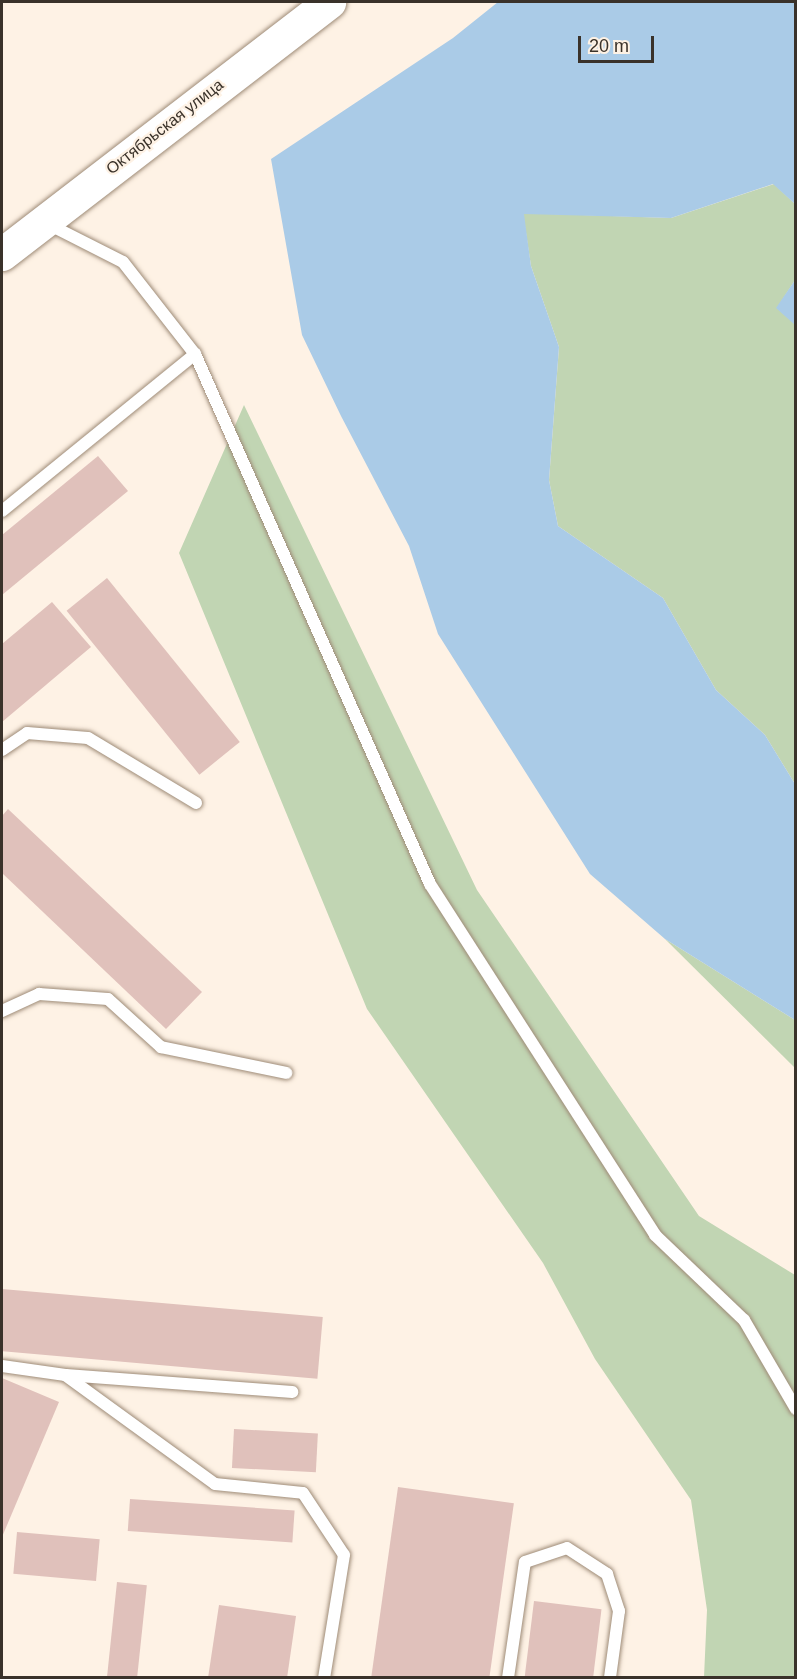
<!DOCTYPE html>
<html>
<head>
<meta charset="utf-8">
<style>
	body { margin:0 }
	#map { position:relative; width:797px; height:1679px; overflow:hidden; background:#fef2e5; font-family:Helvetica,sans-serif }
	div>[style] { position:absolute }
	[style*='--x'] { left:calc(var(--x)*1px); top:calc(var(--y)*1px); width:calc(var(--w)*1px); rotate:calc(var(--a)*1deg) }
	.green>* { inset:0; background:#c1d5b3 }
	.water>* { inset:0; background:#aacbe7 }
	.building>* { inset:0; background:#e0c1bb; transform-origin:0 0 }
	.roads { filter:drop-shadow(0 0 2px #9e8b77) drop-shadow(0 0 2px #9e8b77) }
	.lane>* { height:12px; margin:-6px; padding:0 6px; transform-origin:6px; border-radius:6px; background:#fff }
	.secondary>* { height:33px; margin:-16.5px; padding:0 16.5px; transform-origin:16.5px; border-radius:16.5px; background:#fff }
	span { translate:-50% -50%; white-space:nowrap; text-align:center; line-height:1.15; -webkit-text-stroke:4.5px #fef2e5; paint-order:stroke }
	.street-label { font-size:16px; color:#3a322a }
	.frame { position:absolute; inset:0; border:3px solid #3a322a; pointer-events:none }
	.scale { position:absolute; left:578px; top:36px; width:76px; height:27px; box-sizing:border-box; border:3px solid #3a322a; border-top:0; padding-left:8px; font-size:18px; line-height:21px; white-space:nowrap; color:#3a322a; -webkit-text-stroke:4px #fef2e5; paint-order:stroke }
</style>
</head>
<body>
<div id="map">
	<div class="green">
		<div style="clip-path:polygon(774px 184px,795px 204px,795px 280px,777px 308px,796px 325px,795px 784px,765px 735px,716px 690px,663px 598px,558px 526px,549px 480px,559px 347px,531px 266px,523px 213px,671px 218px)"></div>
		<div style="clip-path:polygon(244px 405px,477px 890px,699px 1216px,795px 1275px,795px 1677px,704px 1677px,707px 1610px,691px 1500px,595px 1359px,543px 1263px,367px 1009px,179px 553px)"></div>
		<div style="clip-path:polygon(665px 939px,795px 1020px,795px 1068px)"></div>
	</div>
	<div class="water">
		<div style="clip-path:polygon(498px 2px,795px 2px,795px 204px,773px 184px,671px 218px,524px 214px,531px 266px,559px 347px,549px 480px,558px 526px,663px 598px,716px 690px,765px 735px,795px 784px,795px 1020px,665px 939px,590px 874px,438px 634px,409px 546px,341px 416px,302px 335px,271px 159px,453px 38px)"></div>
		<div style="clip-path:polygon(795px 280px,795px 325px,776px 308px)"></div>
	</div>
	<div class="building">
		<div style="clip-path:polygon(98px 456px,128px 491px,2px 595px,2px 535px)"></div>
		<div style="left:107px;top:578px;width:211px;height:52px;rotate:51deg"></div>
		<div style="clip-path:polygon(52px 602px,91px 647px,2px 722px,2px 644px)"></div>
		<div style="clip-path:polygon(8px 809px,202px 992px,166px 1029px,2px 873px,2px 816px)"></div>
		<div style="left:2px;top:1289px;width:322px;height:62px;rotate:5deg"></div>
		<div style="clip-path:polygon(2px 1378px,59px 1402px,2px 1537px)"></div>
		<div style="left:234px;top:1429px;width:84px;height:39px;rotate:3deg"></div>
		<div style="left:398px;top:1487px;width:117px;height:193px;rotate:8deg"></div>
		<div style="left:130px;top:1499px;width:165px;height:32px;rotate:4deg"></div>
		<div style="left:17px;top:1532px;width:83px;height:42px;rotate:5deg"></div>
		<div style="left:117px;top:1582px;width:30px;height:96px;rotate:6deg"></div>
		<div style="left:534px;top:1601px;width:68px;height:78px;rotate:7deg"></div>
		<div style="clip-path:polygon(219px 1605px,296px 1616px,287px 1678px,208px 1678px)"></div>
	</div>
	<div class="roads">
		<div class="lane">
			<div style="--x:46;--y:223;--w:86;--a:26.9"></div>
			<div style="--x:123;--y:262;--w:117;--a:52"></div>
			<div style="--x:195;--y:354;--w:580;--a:66.09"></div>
			<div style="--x:430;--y:884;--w:417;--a:57.3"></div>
			<div style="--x:655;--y:1235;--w:123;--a:43.7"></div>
			<div style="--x:744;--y:1320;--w:103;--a:59.7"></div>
			<div style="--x:2;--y:511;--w:249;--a:-39.1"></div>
			<div style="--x:2;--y:750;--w:30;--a:-34"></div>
			<div style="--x:27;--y:733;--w:61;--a:4.7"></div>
			<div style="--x:88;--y:738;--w:126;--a:31"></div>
			<div style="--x:2;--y:1011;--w:41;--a:-24.7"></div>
			<div style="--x:39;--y:994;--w:69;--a:4.1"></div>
			<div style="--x:108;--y:999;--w:72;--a:42.2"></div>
			<div style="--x:161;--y:1047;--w:128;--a:11.7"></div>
			<div style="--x:2;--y:1366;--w:64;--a:8.1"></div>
			<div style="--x:65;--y:1375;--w:185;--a:36"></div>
			<div style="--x:215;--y:1484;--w:88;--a:5.8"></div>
			<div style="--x:303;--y:1493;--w:74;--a:56.5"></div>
			<div style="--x:344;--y:1555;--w:125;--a:99.2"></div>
			<div style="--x:66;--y:1375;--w:227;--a:4.3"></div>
			<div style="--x:508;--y:1678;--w:117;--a:-81.7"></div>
			<div style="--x:525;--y:1562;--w:44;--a:-18.4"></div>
			<div style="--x:567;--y:1548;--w:48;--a:33"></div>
			<div style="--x:607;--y:1574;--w:39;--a:72"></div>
			<div style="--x:619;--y:1611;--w:68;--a:97.7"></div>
		</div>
		<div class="secondary">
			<div style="--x:2;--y:254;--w:413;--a:-37.6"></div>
		</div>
	</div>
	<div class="street-label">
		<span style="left:165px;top:127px;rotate:-38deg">Октябрьская улица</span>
	</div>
	<div class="frame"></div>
	<div class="scale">20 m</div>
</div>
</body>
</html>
